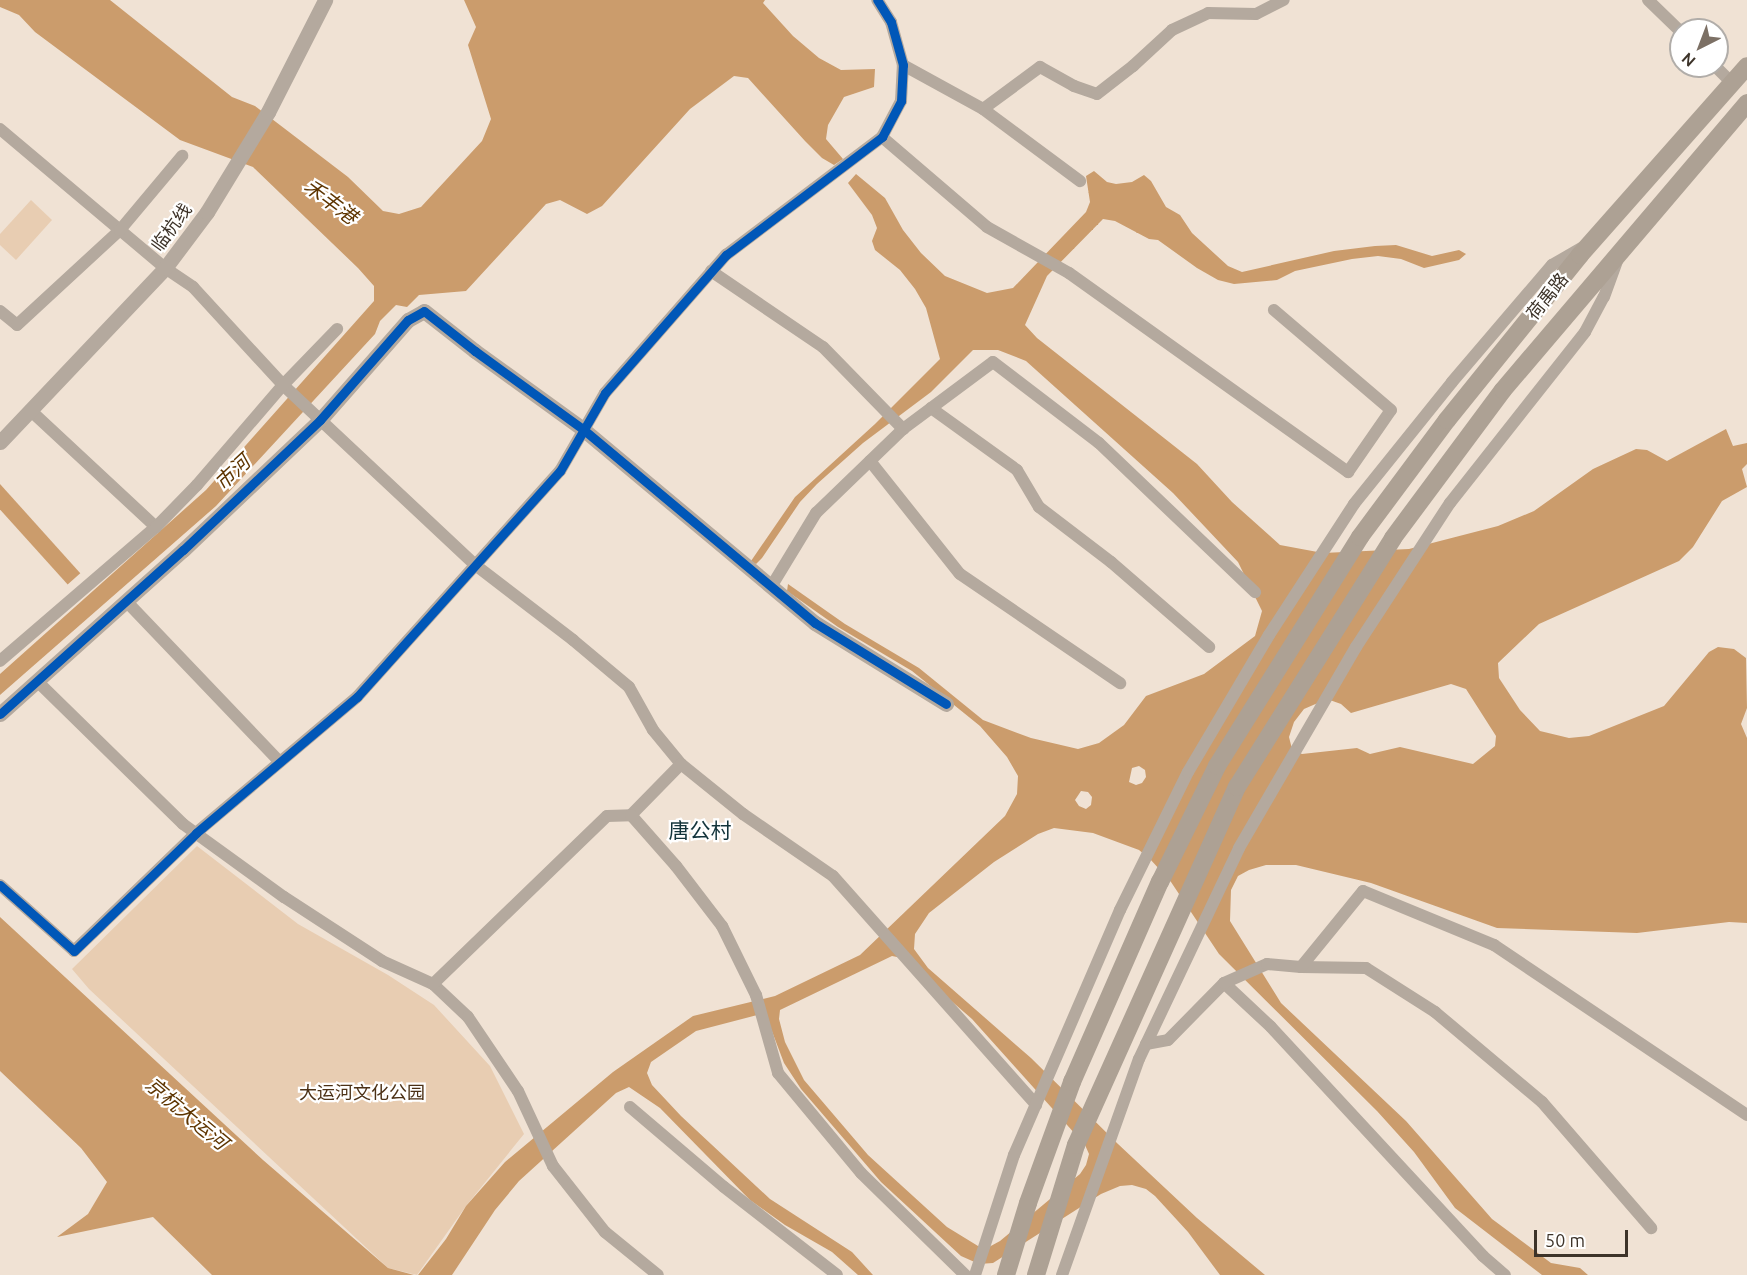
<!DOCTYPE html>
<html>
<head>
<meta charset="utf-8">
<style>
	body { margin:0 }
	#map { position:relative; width:1747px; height:1275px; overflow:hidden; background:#f0e2d4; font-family:Ubuntu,"Noto Sans SC",sans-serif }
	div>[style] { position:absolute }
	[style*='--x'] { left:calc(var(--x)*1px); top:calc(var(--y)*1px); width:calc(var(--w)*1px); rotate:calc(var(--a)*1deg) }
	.green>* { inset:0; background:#e8cdb2 }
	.water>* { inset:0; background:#cb9c6c; transform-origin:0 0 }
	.minor>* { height:12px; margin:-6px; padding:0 6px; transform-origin:6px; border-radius:6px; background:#b4a99e }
	.tertiary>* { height:15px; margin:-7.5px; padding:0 7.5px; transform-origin:7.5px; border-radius:7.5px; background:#b4a99e }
	.primary>* { height:18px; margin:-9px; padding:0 9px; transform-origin:9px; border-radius:9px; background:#ada194 }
	.cycleway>* { height:9px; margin:-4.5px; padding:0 4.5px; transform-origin:4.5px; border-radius:4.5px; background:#0057b8 }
	span { translate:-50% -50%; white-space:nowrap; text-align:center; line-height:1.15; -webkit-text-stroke:4.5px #fff; paint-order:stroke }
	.street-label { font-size:18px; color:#3d3329 }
	.park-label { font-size:18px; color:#4c3116 }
	.water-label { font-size:20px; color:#5e3501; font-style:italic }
	.quarter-label { font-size:21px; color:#13343b }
	.north { position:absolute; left:1669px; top:18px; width:60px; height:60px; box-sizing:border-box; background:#fff; border:2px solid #b1ada9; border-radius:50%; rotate:222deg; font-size:16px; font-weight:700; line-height:24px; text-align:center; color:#3d3329 }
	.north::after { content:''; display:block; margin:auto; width:21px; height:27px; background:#7c7065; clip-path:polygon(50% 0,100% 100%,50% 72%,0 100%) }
	.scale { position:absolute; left:1534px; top:1230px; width:94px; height:27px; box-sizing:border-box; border:3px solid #3d3329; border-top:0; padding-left:8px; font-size:18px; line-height:21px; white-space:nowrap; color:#3d3329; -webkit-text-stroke:4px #fff; paint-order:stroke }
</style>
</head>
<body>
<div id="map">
	<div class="green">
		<div style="clip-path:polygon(31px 200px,52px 220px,16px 260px,0 245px,0 234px)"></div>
		<div style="clip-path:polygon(197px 846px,298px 924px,388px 975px,434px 1005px,490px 1066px,524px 1134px,466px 1206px,417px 1275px,388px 1268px,89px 989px,72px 969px)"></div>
	</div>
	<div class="water">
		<div style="clip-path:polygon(0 0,110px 0,232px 97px,255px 106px,348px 177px,383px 211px,399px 214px,421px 207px,482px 141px,491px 119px,468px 45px,476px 27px,464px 0,765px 0,763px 3px,793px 36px,819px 58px,841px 70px,875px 69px,874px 87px,844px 97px,828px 125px,826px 139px,843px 159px,834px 165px,822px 158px,805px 141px,748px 78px,734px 76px,690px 109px,602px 206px,587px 214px,560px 200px,546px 204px,466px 291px,419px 295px,407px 307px,396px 305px,380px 321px,375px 334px,216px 506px,0 695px,0 674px,206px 490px,374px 301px,374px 286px,358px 268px,253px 167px,180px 140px,35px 32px,19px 15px,0 7px)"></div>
		<div style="clip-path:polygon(evenodd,1094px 171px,1107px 182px,1116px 184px,1132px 182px,1144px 175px,1151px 181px,1166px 207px,1180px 215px,1192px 233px,1228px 266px,1242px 272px,1334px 251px,1375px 246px,1396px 245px,1432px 256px,1459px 250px,1466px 254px,1459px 260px,1424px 268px,1401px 259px,1378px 256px,1352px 259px,1295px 271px,1277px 280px,1234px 284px,1218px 280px,1197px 268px,1158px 240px,1149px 239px,1115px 221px,1103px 219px,1047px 276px,1025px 325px,1037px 338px,1197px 464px,1232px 502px,1280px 545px,1323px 553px,1409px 549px,1498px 526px,1534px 511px,1593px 469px,1636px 449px,1647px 450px,1667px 461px,1726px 429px,1733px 446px,1747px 443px,1747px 464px,1742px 469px,1747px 487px,1722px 501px,1693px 547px,1679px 561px,1539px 624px,1498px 663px,1499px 678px,1520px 710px,1540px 731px,1569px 738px,1589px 736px,1664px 706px,1709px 652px,1718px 647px,1734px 649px,1746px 658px,1747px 708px,1741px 724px,1747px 738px,1747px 923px,1729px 922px,1637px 933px,1497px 928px,1371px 883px,1296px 865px,1266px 865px,1249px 870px,1238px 876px,1231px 890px,1230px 921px,1281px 1003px,1406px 1121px,1492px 1219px,1551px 1263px,1580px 1268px,1588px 1275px,1542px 1275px,1455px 1208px,1414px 1152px,1377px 1111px,1219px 954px,1171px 882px,1150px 859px,1139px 850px,1093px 833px,1054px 828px,1038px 834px,994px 862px,929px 913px,915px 934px,914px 949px,928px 968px,1031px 1058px,1118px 1144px,1197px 1218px,1265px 1275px,1220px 1275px,1188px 1232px,1155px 1196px,1146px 1189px,1132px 1185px,1120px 1186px,1101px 1194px,993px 1263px,979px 1264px,961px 1256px,881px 1182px,801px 1089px,784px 1063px,765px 1013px,696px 1031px,651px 1062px,647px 1073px,652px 1085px,681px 1116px,770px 1199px,852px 1252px,873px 1275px,858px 1275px,832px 1252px,785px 1225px,750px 1200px,660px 1108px,629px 1087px,616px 1093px,519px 1181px,495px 1210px,452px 1275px,418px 1275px,446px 1239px,466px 1206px,505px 1162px,613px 1072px,693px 1016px,775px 996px,860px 955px,1005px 816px,1017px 794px,1018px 776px,1007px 757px,980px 726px,912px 671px,838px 627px,787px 591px,788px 584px,845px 624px,919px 668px,983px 720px,1031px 738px,1078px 749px,1099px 743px,1124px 725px,1146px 696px,1204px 674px,1255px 636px,1262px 611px,1238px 562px,1173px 493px,1026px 361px,998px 350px,973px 350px,931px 392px,863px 443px,817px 484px,800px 502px,762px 558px,756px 564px,751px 561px,795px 497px,875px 424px,940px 359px,926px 308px,915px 289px,900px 270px,875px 250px,872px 241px,877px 228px,872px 215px,848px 183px,856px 174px,885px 198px,903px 230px,921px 253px,945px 276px,987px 293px,1013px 288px,1086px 212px,1090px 202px,1086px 176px,1094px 171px,1451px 684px,1466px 689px,1496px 736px,1495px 746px,1473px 764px,1400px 747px,1370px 754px,1357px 748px,1302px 754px,1292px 749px,1289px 737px,1294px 722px,1304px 709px,1327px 699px,1341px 704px,1351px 713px,1451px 684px,1094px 171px,1139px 766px,1145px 770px,1146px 777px,1142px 783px,1136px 785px,1129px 782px,1132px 768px,1139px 766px,1094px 171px,1081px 791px,1088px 792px,1092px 797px,1091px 805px,1086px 809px,1079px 806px,1075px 800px,1081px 791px,1094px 171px,892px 956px,902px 958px,972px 1019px,1085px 1145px,1089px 1154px,1086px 1165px,1080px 1174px,1000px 1241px,989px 1247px,978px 1246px,947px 1227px,868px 1155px,804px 1080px,785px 1042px,779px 1019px,780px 1010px,892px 956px)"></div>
		<div style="left:0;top:484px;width:120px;height:17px;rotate:48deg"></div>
		<div style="clip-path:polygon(0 917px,263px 1160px,388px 1268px,414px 1275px,212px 1275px,153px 1217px,57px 1237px,88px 1214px,107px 1182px,81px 1148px,0 1071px)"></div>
	</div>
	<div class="minor">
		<div style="--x:1648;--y:0;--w:46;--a:44.1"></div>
		<div style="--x:903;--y:65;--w:91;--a:28.8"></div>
		<div style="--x:983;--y:109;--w:121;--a:36.6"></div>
		<div style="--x:1715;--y:66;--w:24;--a:45"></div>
		<div style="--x:983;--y:109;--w:71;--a:-36.4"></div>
		<div style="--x:1040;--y:67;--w:39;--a:29"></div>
		<div style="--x:1074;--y:86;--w:24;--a:19"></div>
		<div style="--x:1097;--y:94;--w:46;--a:-37.9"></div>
		<div style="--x:1133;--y:66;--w:53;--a:-42.7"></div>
		<div style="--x:1172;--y:30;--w:40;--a:-25"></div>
		<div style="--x:1208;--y:13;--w:48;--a:1.2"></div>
		<div style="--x:1256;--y:14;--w:31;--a:-27"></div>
		<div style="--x:0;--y:129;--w:216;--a:40.1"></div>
		<div style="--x:165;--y:268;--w:34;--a:34"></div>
		<div style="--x:193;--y:287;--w:133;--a:47.4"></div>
		<div style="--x:283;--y:385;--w:262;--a:43.1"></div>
		<div style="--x:474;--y:564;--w:125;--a:37.5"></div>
		<div style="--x:573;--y:640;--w:73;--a:40"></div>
		<div style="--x:629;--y:687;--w:49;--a:60.8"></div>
		<div style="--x:653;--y:730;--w:44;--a:50.5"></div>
		<div style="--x:681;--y:764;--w:71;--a:134.4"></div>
		<div style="--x:882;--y:137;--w:138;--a:40.6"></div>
		<div style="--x:987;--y:227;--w:94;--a:29.3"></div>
		<div style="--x:1069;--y:273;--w:343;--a:35.5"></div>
		<div style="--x:1348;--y:472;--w:75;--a:-55.3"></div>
		<div style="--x:1391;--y:410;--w:154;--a:-139.5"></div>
		<div style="--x:711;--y:271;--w:135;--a:34.2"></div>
		<div style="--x:823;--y:347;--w:115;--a:45.7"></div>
		<div style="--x:0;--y:311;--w:22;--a:39"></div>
		<div style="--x:17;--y:325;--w:140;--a:-42.7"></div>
		<div style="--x:120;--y:230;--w:97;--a:-50"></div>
		<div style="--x:931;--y:408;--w:106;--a:35.8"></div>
		<div style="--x:1017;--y:470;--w:43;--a:59.3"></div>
		<div style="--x:1039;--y:507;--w:91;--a:37.4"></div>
		<div style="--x:1111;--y:562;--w:130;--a:40.9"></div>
		<div style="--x:30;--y:410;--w:172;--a:42.9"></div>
		<div style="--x:870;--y:461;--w:144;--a:51.5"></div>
		<div style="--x:960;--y:574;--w:194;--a:34.3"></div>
		<div style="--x:771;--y:587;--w:87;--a:-58.7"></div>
		<div style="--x:816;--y:513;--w:121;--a:-44"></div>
		<div style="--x:903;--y:429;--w:112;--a:-36.7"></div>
		<div style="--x:993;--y:362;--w:133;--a:37.4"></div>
		<div style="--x:1099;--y:443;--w:216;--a:43.7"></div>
		<div style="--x:127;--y:602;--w:221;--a:46.3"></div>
		<div style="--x:0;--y:661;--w:206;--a:-40.7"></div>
		<div style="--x:156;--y:527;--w:59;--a:-45.7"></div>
		<div style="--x:197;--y:485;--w:132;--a:-49.3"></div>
		<div style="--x:283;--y:385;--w:78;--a:-46"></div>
		<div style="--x:38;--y:682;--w:203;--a:44.4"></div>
		<div style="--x:183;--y:824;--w:125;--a:35.9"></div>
		<div style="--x:284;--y:897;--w:117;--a:33.1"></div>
		<div style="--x:382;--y:961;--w:56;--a:24.3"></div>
		<div style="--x:433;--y:984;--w:48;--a:43.3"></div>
		<div style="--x:468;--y:1017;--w:89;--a:56"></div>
		<div style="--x:518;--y:1091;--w:83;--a:65"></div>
		<div style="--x:553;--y:1166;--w:84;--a:51.8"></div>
		<div style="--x:605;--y:1232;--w:68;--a:39.1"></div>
		<div style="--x:681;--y:764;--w:80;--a:38.9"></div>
		<div style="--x:743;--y:814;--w:109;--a:34.6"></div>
		<div style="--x:833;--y:876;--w:306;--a:48.4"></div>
		<div style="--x:0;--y:885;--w:99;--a:41.7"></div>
		<div style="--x:74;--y:951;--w:170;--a:-44"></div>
		<div style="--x:196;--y:833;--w:211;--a:-40.2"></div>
		<div style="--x:357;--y:697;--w:304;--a:-48.1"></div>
		<div style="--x:560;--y:471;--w:90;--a:-60"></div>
		<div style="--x:605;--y:393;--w:184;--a:-48.8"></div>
		<div style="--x:726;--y:255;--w:196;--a:-37.1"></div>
		<div style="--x:882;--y:137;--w:41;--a:-62.2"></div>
		<div style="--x:901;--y:101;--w:36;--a:-87"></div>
		<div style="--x:903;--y:65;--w:45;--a:-105.6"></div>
		<div style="--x:891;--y:22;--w:26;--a:-122"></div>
		<div style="--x:1301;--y:967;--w:65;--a:0.9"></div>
		<div style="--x:1366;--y:968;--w:82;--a:32.5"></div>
		<div style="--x:1435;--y:1012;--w:140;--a:40.1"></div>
		<div style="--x:1542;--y:1102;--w:167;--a:49.1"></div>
		<div style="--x:1224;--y:983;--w:64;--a:43.1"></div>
		<div style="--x:1271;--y:1027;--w:312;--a:47.2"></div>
		<div style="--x:1483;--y:1256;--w:29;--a:41"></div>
		<div style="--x:433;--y:984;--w:242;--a:-44"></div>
		<div style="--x:607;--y:816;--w:24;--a:-2"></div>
		<div style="--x:631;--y:815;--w:68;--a:48.6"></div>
		<div style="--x:676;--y:866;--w:76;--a:52.5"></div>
		<div style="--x:722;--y:926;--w:77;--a:63.8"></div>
		<div style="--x:756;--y:995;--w:81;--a:74.2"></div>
		<div style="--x:778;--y:1073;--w:130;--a:50.3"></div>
		<div style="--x:861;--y:1173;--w:146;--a:44.4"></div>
		<div style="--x:1146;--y:1044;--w:22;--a:-10"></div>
		<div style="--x:1168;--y:1040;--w:80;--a:-45.5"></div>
		<div style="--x:1224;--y:983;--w:47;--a:-23.8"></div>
		<div style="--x:1267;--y:964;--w:34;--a:5"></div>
		<div style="--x:1301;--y:967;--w:98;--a:-50.8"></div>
		<div style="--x:1363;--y:891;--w:142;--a:22.4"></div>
		<div style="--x:1494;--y:945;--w:305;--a:33.9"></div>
		<div style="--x:630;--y:1107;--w:123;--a:40.4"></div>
		<div style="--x:724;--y:1187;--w:143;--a:37.9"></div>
		<div style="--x:975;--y:1275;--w:126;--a:-72"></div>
		<div style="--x:1014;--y:1155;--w:267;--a:-66.6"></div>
		<div style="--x:1120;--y:910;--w:154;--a:-63.8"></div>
		<div style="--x:1188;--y:772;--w:159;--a:-59.4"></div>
		<div style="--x:1269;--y:635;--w:156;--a:-57"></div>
		<div style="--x:1354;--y:504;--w:156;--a:-51.2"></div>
		<div style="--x:1452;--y:382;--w:154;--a:-49.5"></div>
		<div style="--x:1552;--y:265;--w:34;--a:-30"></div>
		<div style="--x:1062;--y:1275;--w:229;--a:-70.4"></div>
		<div style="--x:1139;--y:1059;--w:233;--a:-64.6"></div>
		<div style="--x:1239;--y:848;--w:233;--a:-59.8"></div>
		<div style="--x:1356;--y:647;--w:172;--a:-56.9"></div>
		<div style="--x:1450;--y:503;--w:218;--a:-51.7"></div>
		<div style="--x:1585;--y:332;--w:40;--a:-62"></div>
		<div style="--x:1604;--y:297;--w:38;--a:-70"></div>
	</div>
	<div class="tertiary">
		<div style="--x:0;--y:442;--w:240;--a:-46.5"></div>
		<div style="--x:165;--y:268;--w:70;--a:-53.1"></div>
		<div style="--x:207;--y:212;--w:117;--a:-58.6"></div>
		<div style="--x:268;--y:112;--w:126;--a:-63"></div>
		<div style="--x:0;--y:714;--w:246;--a:-41.9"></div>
		<div style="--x:183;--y:550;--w:189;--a:-43.5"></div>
		<div style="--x:320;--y:420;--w:133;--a:-48.7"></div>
		<div style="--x:408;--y:320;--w:18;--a:-29"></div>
		<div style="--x:424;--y:311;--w:65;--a:38.1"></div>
		<div style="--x:475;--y:351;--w:135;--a:35.9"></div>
		<div style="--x:584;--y:430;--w:301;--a:39.9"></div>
		<div style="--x:815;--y:623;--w:154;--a:31.7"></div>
	</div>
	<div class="primary">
		<div style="--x:1006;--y:1275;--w:75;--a:-73"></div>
		<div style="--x:1028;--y:1203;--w:129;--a:-70"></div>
		<div style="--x:1072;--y:1082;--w:219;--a:-66.3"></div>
		<div style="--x:1160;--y:882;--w:129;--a:-63.8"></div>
		<div style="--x:1217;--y:766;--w:270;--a:-58"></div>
		<div style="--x:1360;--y:537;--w:146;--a:-53.4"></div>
		<div style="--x:1447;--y:420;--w:212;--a:-51.1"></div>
		<div style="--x:1580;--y:255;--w:252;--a:-48.5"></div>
		<div style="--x:1036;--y:1275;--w:136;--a:-72.9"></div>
		<div style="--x:1076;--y:1145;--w:393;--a:-65.8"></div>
		<div style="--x:1237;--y:787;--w:294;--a:-57.9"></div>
		<div style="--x:1393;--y:538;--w:184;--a:-53.4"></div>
		<div style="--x:1503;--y:390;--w:377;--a:-49.6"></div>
	</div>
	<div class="cycleway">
		<div style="--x:0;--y:714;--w:246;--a:-41.9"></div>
		<div style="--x:183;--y:550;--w:189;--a:-43.5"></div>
		<div style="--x:320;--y:420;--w:133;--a:-48.7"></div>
		<div style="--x:408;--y:320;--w:18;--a:-29"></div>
		<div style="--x:424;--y:311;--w:65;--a:38.1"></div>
		<div style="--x:475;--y:351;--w:135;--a:35.9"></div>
		<div style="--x:584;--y:430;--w:301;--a:39.9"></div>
		<div style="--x:815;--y:623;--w:154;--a:31.7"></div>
		<div style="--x:0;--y:885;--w:99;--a:41.7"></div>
		<div style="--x:74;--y:951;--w:170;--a:-44"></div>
		<div style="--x:196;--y:833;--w:211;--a:-40.2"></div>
		<div style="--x:357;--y:697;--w:304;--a:-48.1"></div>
		<div style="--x:560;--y:471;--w:90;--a:-60"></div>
		<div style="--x:605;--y:393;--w:184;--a:-48.8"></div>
		<div style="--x:726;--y:255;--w:196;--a:-37.1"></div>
		<div style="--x:882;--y:137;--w:41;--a:-62.2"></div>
		<div style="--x:901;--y:101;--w:36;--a:-87"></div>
		<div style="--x:903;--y:65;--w:45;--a:-105.6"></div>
		<div style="--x:891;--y:22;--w:26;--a:-122"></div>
	</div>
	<div class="street-label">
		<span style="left:171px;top:227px;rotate:-54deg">临杭线</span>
		<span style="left:1547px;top:296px;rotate:-51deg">荷禹路</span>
	</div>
	<div class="park-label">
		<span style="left:362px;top:1092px">大运河文化公园</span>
	</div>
	<div class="water-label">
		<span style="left:331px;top:201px;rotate:37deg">禾丰港</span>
		<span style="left:232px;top:472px;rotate:-43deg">市河</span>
		<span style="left:187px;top:1113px;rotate:40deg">京杭大运河</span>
	</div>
	<div class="quarter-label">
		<span style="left:700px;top:830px">唐公村</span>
	</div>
	<div class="north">N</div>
	<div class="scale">50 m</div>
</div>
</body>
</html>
